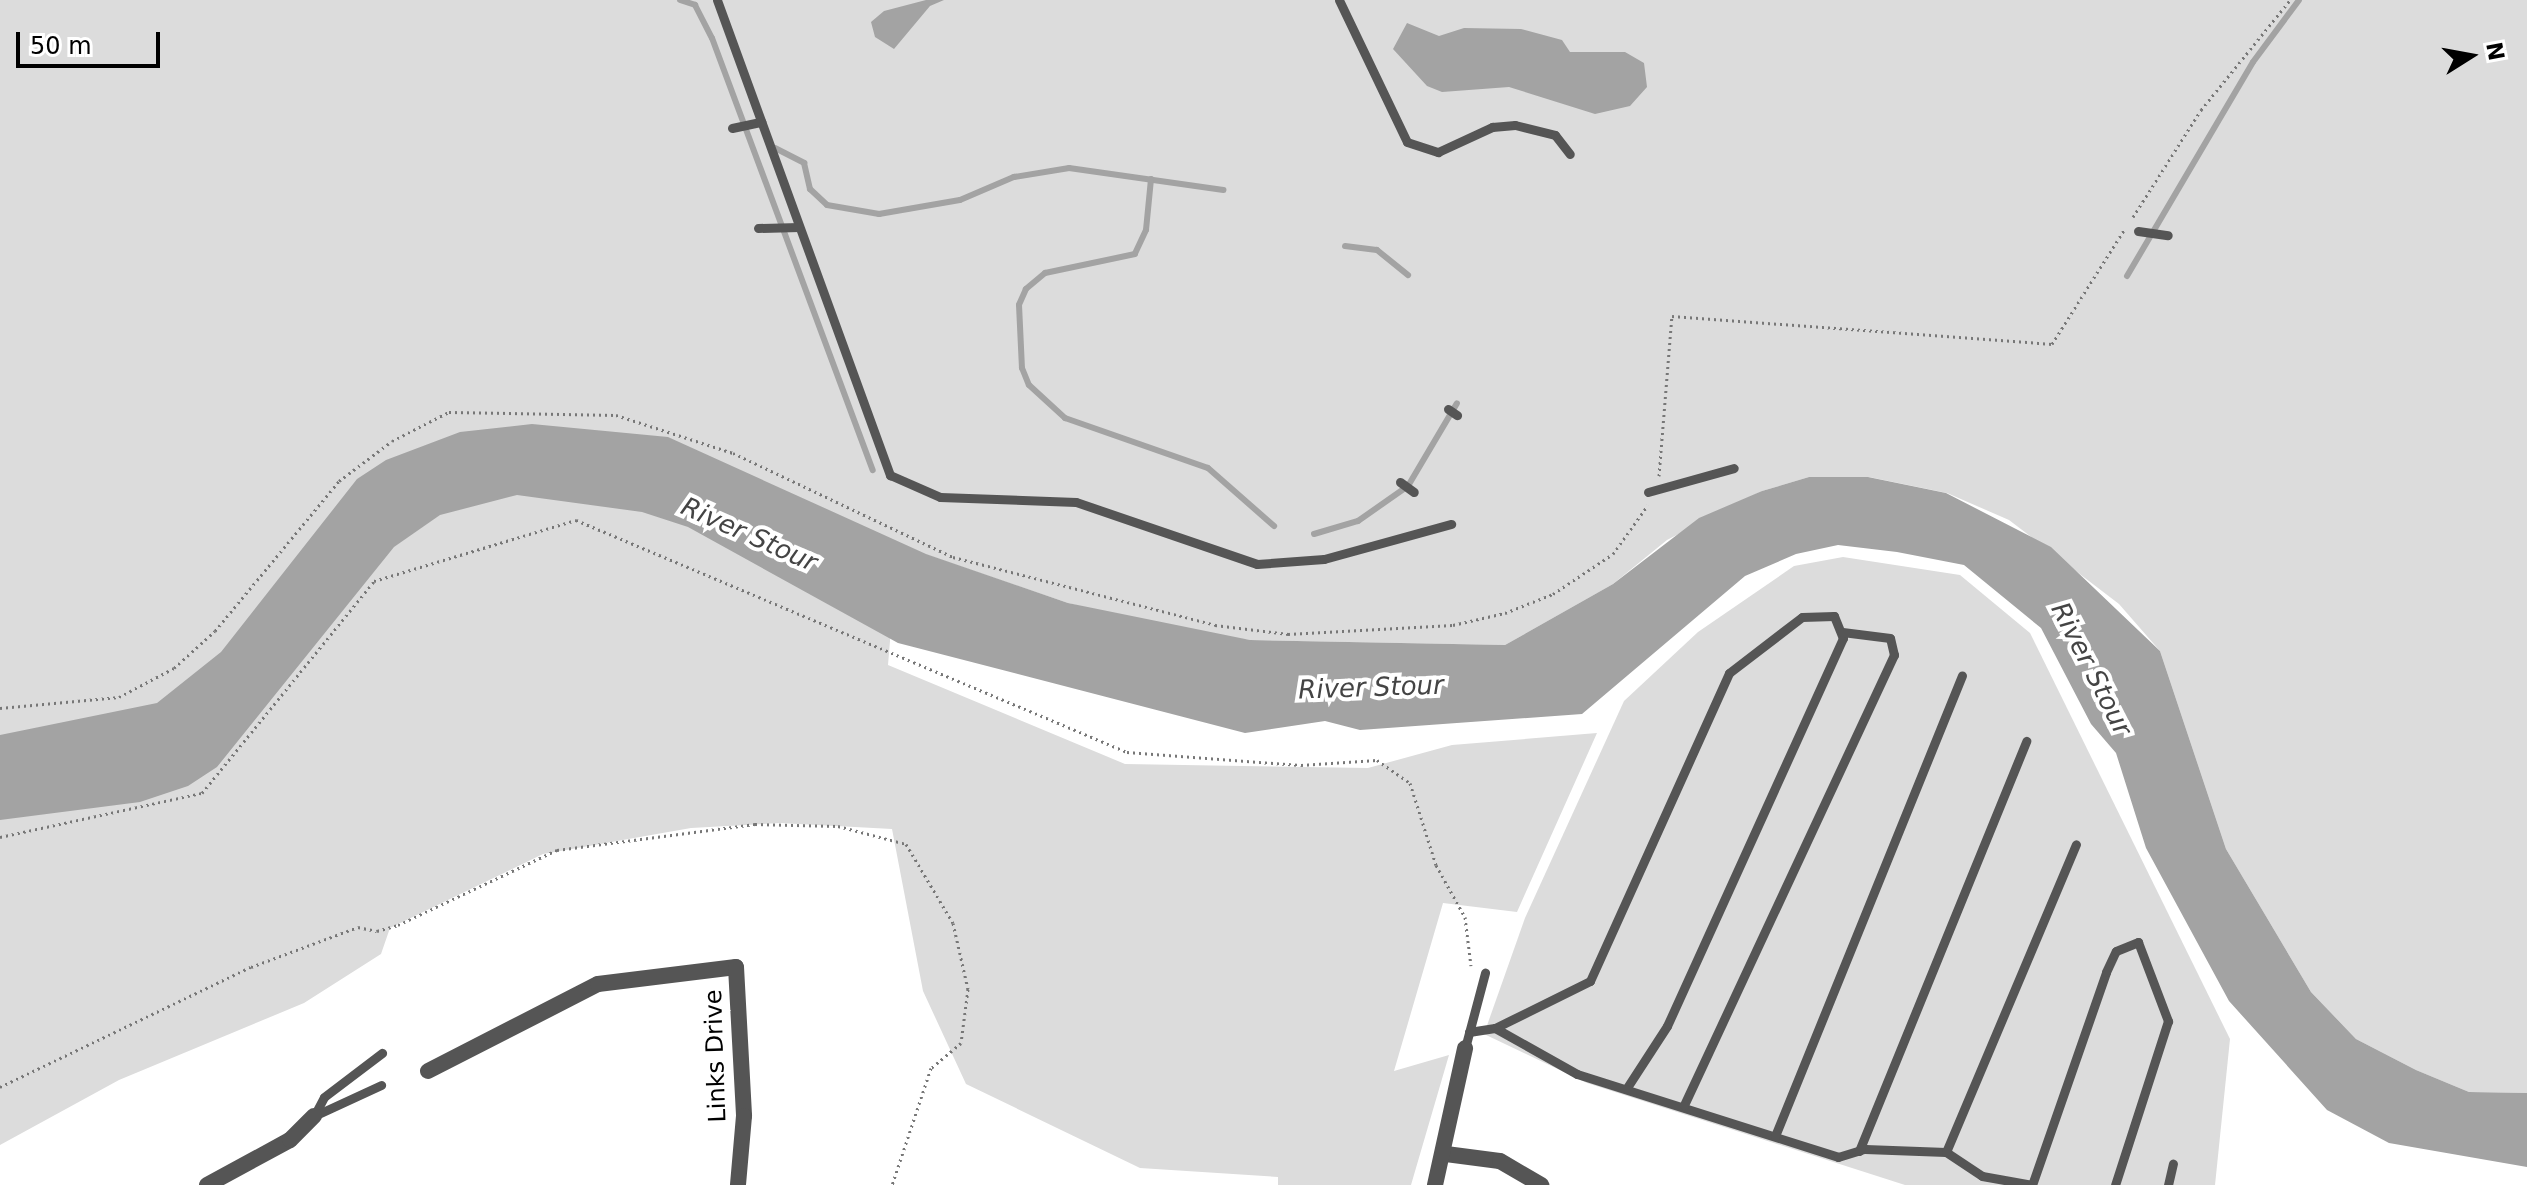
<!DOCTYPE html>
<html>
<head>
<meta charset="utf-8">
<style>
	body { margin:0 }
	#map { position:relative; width:2527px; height:1185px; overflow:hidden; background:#fff; font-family:"DejaVu Sans",sans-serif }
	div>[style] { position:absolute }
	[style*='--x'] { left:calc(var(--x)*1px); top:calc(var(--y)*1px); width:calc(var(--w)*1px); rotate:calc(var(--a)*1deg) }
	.green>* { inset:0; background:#dcdcdc }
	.water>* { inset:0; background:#a3a3a3 }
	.stream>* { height:6px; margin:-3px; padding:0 3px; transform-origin:3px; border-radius:3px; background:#a3a3a3 }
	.path>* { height:3px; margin-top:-1.5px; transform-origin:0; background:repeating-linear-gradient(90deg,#777 0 2px,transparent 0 6px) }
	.lane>* { height:9px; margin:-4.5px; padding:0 4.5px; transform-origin:4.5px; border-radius:4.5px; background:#555 }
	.street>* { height:16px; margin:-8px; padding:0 8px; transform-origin:8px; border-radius:8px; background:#555 }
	span { translate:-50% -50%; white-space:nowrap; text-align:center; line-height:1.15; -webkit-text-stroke:8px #fff; paint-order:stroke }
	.street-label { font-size:24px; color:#000 }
	.water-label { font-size:26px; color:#444; font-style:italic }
	.north { position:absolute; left:2431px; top:16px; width:80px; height:80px; -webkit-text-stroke:6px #fff; paint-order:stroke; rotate:79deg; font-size:22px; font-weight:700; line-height:32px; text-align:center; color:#000 }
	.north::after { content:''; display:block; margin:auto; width:28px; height:36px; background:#000; clip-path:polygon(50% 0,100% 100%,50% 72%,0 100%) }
	.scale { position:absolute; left:16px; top:32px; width:144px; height:36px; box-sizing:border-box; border:4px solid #000; border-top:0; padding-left:10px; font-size:24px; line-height:28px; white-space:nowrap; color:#000; -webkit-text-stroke:6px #fff; paint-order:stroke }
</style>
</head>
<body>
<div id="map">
	<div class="green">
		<div style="clip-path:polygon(0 0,2527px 0,2527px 1093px,2469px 1092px,2416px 1070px,2356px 1039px,2311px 992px,2226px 849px,2160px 651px,2119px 604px,2009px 520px,1947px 493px,1869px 477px,1809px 477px,1762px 491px,1667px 540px,1613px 584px,1505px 645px,1250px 640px,1180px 631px,1068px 603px,898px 545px,888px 665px,1125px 764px,1368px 768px,1452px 745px,1597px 733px,1517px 912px,1443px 903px,1394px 1071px,1449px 1055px,1411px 1185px,1278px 1185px,1278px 1177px,1140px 1168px,966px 1084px,923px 991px,892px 829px,780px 823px,691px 828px,543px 854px,390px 928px,381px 954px,304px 1003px,119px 1080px,0 1145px)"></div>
		<div style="clip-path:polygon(1843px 557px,1960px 575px,2030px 633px,2230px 1039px,2215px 1185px,1905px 1185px,1587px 1083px,1484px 1034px,1525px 918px,1624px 701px,1698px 632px,1794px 566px)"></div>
	</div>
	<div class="water">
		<div style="clip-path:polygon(926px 0,944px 0,930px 6px,894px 49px,875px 37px,871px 22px,884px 11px)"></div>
		<div style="clip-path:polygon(1407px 23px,1439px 36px,1464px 28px,1521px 29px,1562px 40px,1570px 52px,1625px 52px,1644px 63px,1647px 87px,1630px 106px,1595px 114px,1509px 87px,1442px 92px,1427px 86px,1393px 49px)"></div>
		<div style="clip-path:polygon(532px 424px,668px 437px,926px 554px,1068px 603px,1250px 640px,1505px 645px,1613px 584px,1699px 518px,1762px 491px,1809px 477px,1868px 477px,1946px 493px,2051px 547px,2160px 651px,2226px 849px,2311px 992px,2356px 1039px,2416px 1070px,2469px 1092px,2527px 1093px,2527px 1167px,2389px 1143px,2327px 1110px,2229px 1001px,2146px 848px,2116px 753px,2091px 724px,2041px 628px,1964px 565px,1897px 552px,1838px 545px,1796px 554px,1745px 576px,1582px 714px,1360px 730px,1325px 721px,1245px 733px,898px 643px,688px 527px,642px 512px,517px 495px,440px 515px,394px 547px,217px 767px,188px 786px,140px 802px,0 820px,0 735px,157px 703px,221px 652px,357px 479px,386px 460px,460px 432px)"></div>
	</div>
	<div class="stream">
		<div style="--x:680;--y:0;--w:16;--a:18"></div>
		<div style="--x:695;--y:5;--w:37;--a:63"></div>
		<div style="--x:712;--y:38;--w:461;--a:69.6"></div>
		<div style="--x:775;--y:148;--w:33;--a:27"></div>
		<div style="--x:804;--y:163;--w:27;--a:77"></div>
		<div style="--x:810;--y:189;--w:23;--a:43"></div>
		<div style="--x:827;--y:205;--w:53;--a:9.8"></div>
		<div style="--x:879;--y:214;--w:82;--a:-9.8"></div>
		<div style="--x:960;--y:200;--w:59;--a:-23.1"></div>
		<div style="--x:1014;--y:177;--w:56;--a:-9.3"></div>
		<div style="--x:1069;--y:168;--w:156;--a:8.1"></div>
		<div style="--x:1151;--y:179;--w:51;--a:95.6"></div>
		<div style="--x:1146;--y:230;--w:26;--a:115"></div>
		<div style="--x:1135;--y:254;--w:92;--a:168.1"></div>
		<div style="--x:1045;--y:273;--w:25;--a:140"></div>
		<div style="--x:1026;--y:289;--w:17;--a:114"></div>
		<div style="--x:1019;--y:305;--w:63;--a:87.3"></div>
		<div style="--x:1022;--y:368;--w:18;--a:68"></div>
		<div style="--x:1029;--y:385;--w:49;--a:42.5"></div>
		<div style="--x:1065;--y:418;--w:151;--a:19.3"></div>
		<div style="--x:1208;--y:468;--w:88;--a:41.3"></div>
		<div style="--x:1345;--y:246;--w:32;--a:7"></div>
		<div style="--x:1377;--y:250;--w:40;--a:39"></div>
		<div style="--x:2127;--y:276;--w:248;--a:-59.5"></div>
		<div style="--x:2253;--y:62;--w:77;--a:-53.4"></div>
		<div style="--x:1314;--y:534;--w:46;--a:-16.5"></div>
		<div style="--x:1358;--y:521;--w:61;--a:-35"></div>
		<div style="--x:1408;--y:486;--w:96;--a:-59.4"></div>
	</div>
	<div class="path">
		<div style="--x:2133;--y:217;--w:127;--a:-57.6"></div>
		<div style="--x:2201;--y:110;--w:141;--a:-51"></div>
		<div style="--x:1659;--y:476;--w:161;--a:-85.4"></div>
		<div style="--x:1672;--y:316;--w:381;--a:4.2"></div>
		<div style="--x:2052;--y:344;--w:135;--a:-57.7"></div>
		<div style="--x:0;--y:708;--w:120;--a:-5.3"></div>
		<div style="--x:119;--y:697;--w:62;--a:-27.8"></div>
		<div style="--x:174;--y:668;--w:55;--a:-42.1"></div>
		<div style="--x:215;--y:631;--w:195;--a:-50.4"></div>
		<div style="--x:339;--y:481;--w:66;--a:-37"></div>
		<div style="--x:392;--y:441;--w:64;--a:-27"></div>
		<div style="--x:449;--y:412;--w:167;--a:1"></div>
		<div style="--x:616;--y:415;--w:123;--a:18"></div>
		<div style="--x:733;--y:453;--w:243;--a:25.3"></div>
		<div style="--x:953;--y:557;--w:271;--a:14.5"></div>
		<div style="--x:1215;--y:625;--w:74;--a:7"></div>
		<div style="--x:1288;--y:634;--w:165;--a:-3.1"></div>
		<div style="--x:1453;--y:625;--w:53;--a:-13"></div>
		<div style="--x:1505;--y:613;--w:52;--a:-21.6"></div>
		<div style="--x:1553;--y:594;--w:72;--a:-33.7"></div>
		<div style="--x:1613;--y:554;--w:60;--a:-54.5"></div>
		<div style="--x:0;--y:837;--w:207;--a:-12.3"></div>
		<div style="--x:202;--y:793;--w:273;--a:-50.9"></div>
		<div style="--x:374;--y:581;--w:211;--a:-16.8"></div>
		<div style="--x:576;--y:520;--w:598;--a:22.83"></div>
		<div style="--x:1127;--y:752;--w:174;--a:4.3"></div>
		<div style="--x:1301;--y:765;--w:76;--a:-3.8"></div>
		<div style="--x:1377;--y:760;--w:40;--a:34.9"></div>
		<div style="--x:1410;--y:783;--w:86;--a:72.4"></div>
		<div style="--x:1436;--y:865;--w:60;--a:60.9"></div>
		<div style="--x:1465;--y:917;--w:49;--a:83"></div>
		<div style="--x:0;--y:1087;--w:278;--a:-25.6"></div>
		<div style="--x:251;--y:967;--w:114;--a:-20.5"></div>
		<div style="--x:358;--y:927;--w:19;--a:12"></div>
		<div style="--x:377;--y:931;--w:22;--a:-16"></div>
		<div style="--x:398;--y:925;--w:176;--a:-25.3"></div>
		<div style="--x:557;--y:850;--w:200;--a:-7.5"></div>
		<div style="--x:755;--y:824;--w:83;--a:1.4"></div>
		<div style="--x:838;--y:826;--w:70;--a:14.8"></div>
		<div style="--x:906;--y:844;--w:92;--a:59.3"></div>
		<div style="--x:953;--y:923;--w:68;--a:77.2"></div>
		<div style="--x:968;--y:989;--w:54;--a:97.4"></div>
		<div style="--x:961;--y:1043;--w:39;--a:140"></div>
		<div style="--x:931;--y:1068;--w:123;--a:108.4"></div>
	</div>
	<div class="lane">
		<div style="--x:717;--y:0;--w:506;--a:69.99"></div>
		<div style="--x:890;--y:475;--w:55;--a:23.7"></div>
		<div style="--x:940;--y:497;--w:136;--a:2.1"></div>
		<div style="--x:1076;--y:502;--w:191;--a:18.9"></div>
		<div style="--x:1257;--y:564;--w:67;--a:-4.3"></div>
		<div style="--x:1324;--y:559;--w:132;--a:-15.4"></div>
		<div style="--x:1339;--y:0;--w:157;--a:64.4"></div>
		<div style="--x:1407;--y:142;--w:33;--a:18"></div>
		<div style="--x:1438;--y:152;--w:60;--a:-24.8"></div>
		<div style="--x:1492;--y:127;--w:23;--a:-5"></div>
		<div style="--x:1515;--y:125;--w:41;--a:14"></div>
		<div style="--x:1555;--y:135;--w:24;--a:52"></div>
		<div style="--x:732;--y:128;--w:30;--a:-12"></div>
		<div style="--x:758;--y:228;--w:41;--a:-1.4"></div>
		<div style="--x:2138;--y:231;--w:30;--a:8"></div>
		<div style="--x:1448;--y:409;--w:11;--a:34"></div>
		<div style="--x:1400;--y:482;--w:17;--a:36"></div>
		<div style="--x:1648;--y:492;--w:89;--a:-15.6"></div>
		<div style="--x:1495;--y:1028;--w:106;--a:-26.3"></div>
		<div style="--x:1590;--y:981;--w:338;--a:-65.7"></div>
		<div style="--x:1729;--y:673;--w:92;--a:-37.5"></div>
		<div style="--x:1802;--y:617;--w:32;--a:-2"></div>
		<div style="--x:1834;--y:616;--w:24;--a:68"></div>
		<div style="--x:1843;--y:638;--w:426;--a:114.4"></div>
		<div style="--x:1667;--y:1026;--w:72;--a:123"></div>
		<div style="--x:1469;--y:1032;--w:26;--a:-9"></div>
		<div style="--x:1495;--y:1028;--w:94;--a:29.3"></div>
		<div style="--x:1577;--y:1074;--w:274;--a:17.6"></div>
		<div style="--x:1838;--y:1157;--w:28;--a:-17"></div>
		<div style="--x:1865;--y:1149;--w:81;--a:2.1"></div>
		<div style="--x:1946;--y:1152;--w:43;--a:33.7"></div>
		<div style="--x:1982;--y:1176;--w:51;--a:10.2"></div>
		<div style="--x:1465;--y:1048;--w:78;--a:-75.1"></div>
		<div style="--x:1684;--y:1105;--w:497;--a:-65"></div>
		<div style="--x:1894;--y:655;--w:17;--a:-103"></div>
		<div style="--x:1890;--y:638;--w:48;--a:-172.9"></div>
		<div style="--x:314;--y:1116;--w:21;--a:-62"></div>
		<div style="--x:324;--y:1097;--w:73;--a:-37.2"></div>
		<div style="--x:314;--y:1116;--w:74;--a:-24.8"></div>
		<div style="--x:1775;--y:1136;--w:497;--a:-67.9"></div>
		<div style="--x:1859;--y:1151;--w:443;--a:-67.8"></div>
		<div style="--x:1946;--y:1152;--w:334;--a:-67.1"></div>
		<div style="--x:2032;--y:1185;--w:225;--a:-70.8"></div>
		<div style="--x:2106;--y:972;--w:23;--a:-65"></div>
		<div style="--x:2116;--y:951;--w:24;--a:-22"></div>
		<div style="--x:2138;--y:942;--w:85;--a:69.2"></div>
		<div style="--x:2168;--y:1021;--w:172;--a:107.9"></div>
		<div style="--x:2168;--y:1185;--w:22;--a:-77"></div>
	</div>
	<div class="street">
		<div style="--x:428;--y:1071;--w:191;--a:-27.1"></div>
		<div style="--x:598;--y:984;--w:139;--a:-7"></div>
		<div style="--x:736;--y:967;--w:149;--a:86.9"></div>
		<div style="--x:744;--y:1116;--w:69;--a:95"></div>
		<div style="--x:1446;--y:1154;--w:54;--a:7.4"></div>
		<div style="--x:1500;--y:1161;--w:48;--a:30.3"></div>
		<div style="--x:207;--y:1185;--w:94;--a:-28.5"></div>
		<div style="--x:290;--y:1140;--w:34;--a:-45"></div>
		<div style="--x:1435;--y:1185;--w:140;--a:-77.6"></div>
	</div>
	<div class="street-label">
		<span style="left:716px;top:1056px;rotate:-92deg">Links Drive</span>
	</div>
	<div class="water-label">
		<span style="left:749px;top:535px;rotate:24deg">River Stour</span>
		<span style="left:2091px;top:669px;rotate:63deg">River Stour</span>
		<span style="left:1371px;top:688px;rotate:-2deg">River Stour</span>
	</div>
	<div class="north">N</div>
	<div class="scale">50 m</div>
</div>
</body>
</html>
